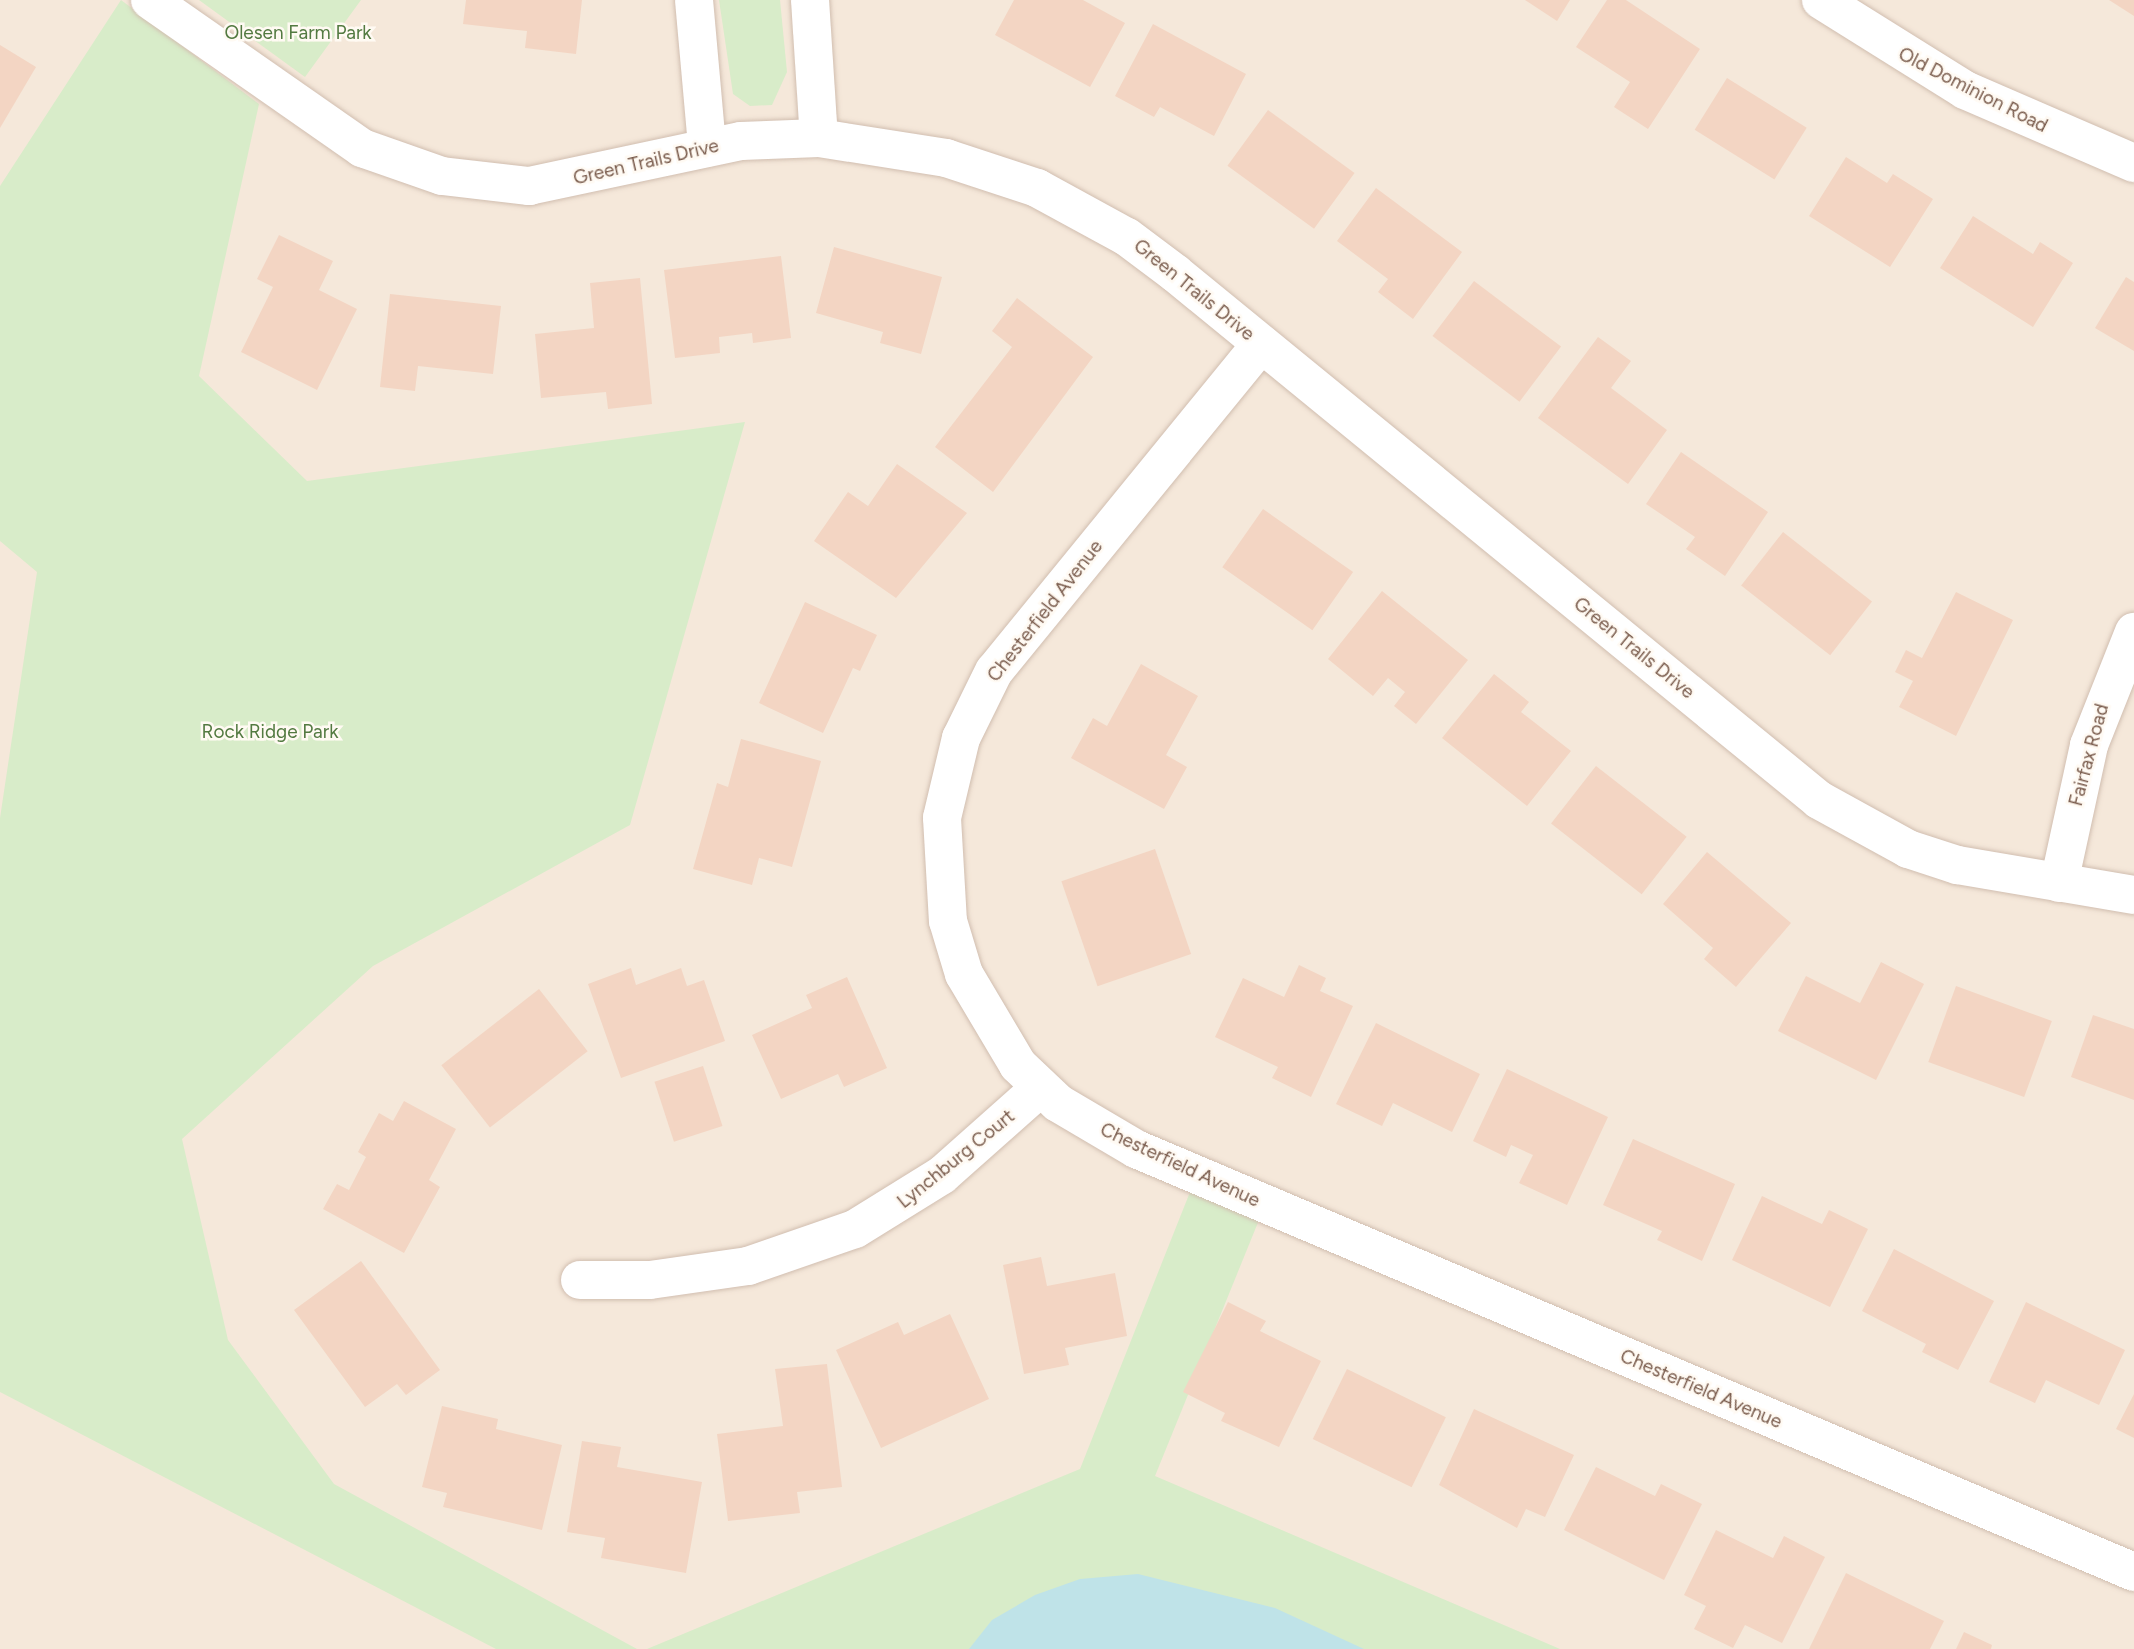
<!DOCTYPE html>
<html>
<head>
<meta charset="utf-8">
<style>
	body { margin:0 }
	#map { position:relative; width:2134px; height:1649px; overflow:hidden; background:#fdf6ec; font-family:Figtree,sans-serif }
	div>[style] { position:absolute }
	[style*='--x'] { left:calc(var(--x)*1px); top:calc(var(--y)*1px); width:calc(var(--w)*1px); rotate:calc(var(--a)*1deg) }
	.residential>* { inset:0; background:#f5e8da; transform-origin:0 0 }
	.green>* { inset:0; background:#d8ecc9 }
	.water>* { inset:0; background:#bfe3e8 }
	.building>* { inset:0; background:#f3d5c3; transform-origin:0 0 }
	.roads { filter:drop-shadow(0 0 2px #d1beb0) drop-shadow(0 0 2px #d1beb0) }
	.minor>* { height:38px; margin:-19px; padding:0 19px; transform-origin:19px; border-radius:19px; background:#fff }
	span { translate:-50% -50%; white-space:nowrap; text-align:center; line-height:1.15; -webkit-text-stroke:5px #fffaf3; paint-order:stroke }
	.park-label { font-size:19px; color:#537a41 }
	.street-label { font-size:19px; color:#7a5c4d }
</style>
</head>
<body>
<div id="map">
	<div class="residential">
		<div style="left:0;top:0;width:2134px;height:1649px"></div>
	</div>
	<div class="green">
		<div style="clip-path:polygon(121px 0,259px 104px,199px 376px,307px 481px,745px 422px,630px 825px,373px 966px,182px 1139px,228px 1340px,334px 1484px,637px 1649px,496px 1649px,0 1392px,0 818px,37px 572px,0 541px,0 186px)"></div>
		<div style="clip-path:polygon(199px 0,361px 0,305px 77px)"></div>
		<div style="clip-path:polygon(719px 0,780px 0,787px 72px,772px 105px,750px 106px,733px 94px)"></div>
		<div style="clip-path:polygon(1190px 1192px,1259px 1220px,1155px 1476px,1560px 1649px,647px 1649px,1080px 1469px)"></div>
	</div>
	<div class="water">
		<div style="clip-path:polygon(1138px 1574px,1275px 1608px,1364px 1649px,969px 1649px,992px 1620px,1035px 1595px,1080px 1579px)"></div>
	</div>
	<div class="building">
		<div style="clip-path:polygon(466px 0,582px 0,576px 54px,525px 48px,527px 31px,463px 24px)"></div>
		<div style="clip-path:polygon(1014px 0,1083px 0,1125px 23px,1090px 87px,995px 35px)"></div>
		<div style="clip-path:polygon(1525px 0,1570px 0,1557px 21px)"></div>
		<div style="clip-path:polygon(1607px 0,1626px 0,1700px 49px,1648px 129px,1614px 107px,1630px 82px,1576px 47px)"></div>
		<div style="clip-path:polygon(2109px 0,2134px 0,2134px 16px)"></div>
		<div style="clip-path:polygon(1153px 24px,1246px 74px,1214px 136px,1160px 107px,1154px 117px,1115px 96px)"></div>
		<div style="clip-path:polygon(0 45px,36px 67px,0 128px)"></div>
		<div style="left:1727px;top:78px;width:94px;height:61px;rotate:32deg"></div>
		<div style="left:1268px;top:110px;width:107px;height:69px;rotate:36deg"></div>
		<div style="clip-path:polygon(1846px 157px,1887px 183px,1893px 174px,1933px 199px,1890px 267px,1809px 216px)"></div>
		<div style="clip-path:polygon(1376px 188px,1462px 252px,1413px 319px,1378px 292px,1388px 279px,1337px 241px)"></div>
		<div style="clip-path:polygon(1973px 216px,2033px 254px,2040px 242px,2073px 263px,2033px 327px,1940px 268px)"></div>
		<div style="clip-path:polygon(279px 235px,333px 261px,319px 290px,357px 309px,317px 390px,241px 352px,273px 287px,257px 279px)"></div>
		<div style="clip-path:polygon(834px 247px,942px 277px,921px 354px,880px 343px,883px 332px,816px 313px)"></div>
		<div style="clip-path:polygon(781px 256px,791px 338px,753px 343px,752px 333px,719px 337px,720px 353px,675px 358px,664px 270px)"></div>
		<div style="clip-path:polygon(2126px 277px,2134px 282px,2134px 351px,2095px 328px)"></div>
		<div style="clip-path:polygon(640px 278px,652px 404px,608px 409px,606px 392px,541px 398px,535px 334px,594px 328px,590px 283px)"></div>
		<div style="left:1474px;top:281px;width:109px;height:69px;rotate:37deg"></div>
		<div style="clip-path:polygon(390px 294px,501px 306px,493px 374px,418px 366px,415px 391px,380px 387px)"></div>
		<div style="clip-path:polygon(1017px 298px,1093px 357px,993px 492px,935px 447px,1012px 347px,992px 331px)"></div>
		<div style="clip-path:polygon(1598px 337px,1631px 361px,1611px 388px,1667px 430px,1628px 484px,1538px 418px)"></div>
		<div style="clip-path:polygon(1681px 452px,1768px 512px,1725px 576px,1686px 549px,1695px 537px,1646px 504px)"></div>
		<div style="clip-path:polygon(897px 464px,967px 513px,896px 598px,814px 541px,848px 492px,868px 506px)"></div>
		<div style="left:1263px;top:509px;width:110px;height:71px;rotate:35deg"></div>
		<div style="left:1783px;top:532px;width:113px;height:68px;rotate:38deg"></div>
		<div style="clip-path:polygon(1382px 591px,1468px 660px,1416px 724px,1394px 706px,1405px 692px,1388px 678px,1373px 696px,1328px 659px)"></div>
		<div style="clip-path:polygon(1956px 592px,2013px 620px,1956px 736px,1899px 707px,1913px 681px,1895px 672px,1906px 650px,1922px 658px)"></div>
		<div style="clip-path:polygon(805px 602px,877px 635px,860px 671px,853px 668px,823px 733px,759px 703px)"></div>
		<div style="clip-path:polygon(1141px 664px,1198px 696px,1166px 755px,1187px 767px,1164px 809px,1071px 758px,1093px 718px,1107px 726px)"></div>
		<div style="clip-path:polygon(1494px 674px,1529px 702px,1521px 712px,1571px 751px,1527px 806px,1442px 738px)"></div>
		<div style="clip-path:polygon(741px 739px,821px 761px,792px 867px,759px 858px,752px 885px,693px 869px,717px 783px,728px 787px)"></div>
		<div style="left:1596px;top:766px;width:115px;height:73px;rotate:38deg"></div>
		<div style="left:1155px;top:849px;width:111px;height:99px;rotate:71deg"></div>
		<div style="clip-path:polygon(1707px 852px,1791px 923px,1736px 987px,1704px 959px,1713px 948px,1663px 904px)"></div>
		<div style="clip-path:polygon(1881px 962px,1924px 984px,1876px 1080px,1778px 1031px,1806px 976px,1860px 1003px)"></div>
		<div style="clip-path:polygon(1299px 965px,1326px 978px,1320px 991px,1353px 1006px,1311px 1097px,1272px 1078px,1278px 1067px,1215px 1037px,1243px 978px,1284px 997px)"></div>
		<div style="clip-path:polygon(631px 968px,636px 985px,681px 968px,687px 986px,704px 980px,725px 1041px,621px 1078px,588px 984px)"></div>
		<div style="clip-path:polygon(847px 977px,887px 1068px,844px 1087px,838px 1074px,781px 1099px,752px 1035px,812px 1008px,806px 995px)"></div>
		<div style="left:1956px;top:986px;width:102px;height:81px;rotate:20deg"></div>
		<div style="left:539px;top:989px;width:79px;height:124px;rotate:52deg"></div>
		<div style="clip-path:polygon(2093px 1015px,2134px 1029px,2134px 1100px,2071px 1077px)"></div>
		<div style="clip-path:polygon(1376px 1023px,1480px 1074px,1452px 1132px,1393px 1103px,1382px 1126px,1336px 1104px)"></div>
		<div style="left:703px;top:1066px;width:63px;height:51px;rotate:72deg"></div>
		<div style="clip-path:polygon(1507px 1069px,1608px 1117px,1567px 1205px,1519px 1183px,1533px 1155px,1511px 1145px,1506px 1157px,1473px 1141px)"></div>
		<div style="clip-path:polygon(404px 1101px,456px 1129px,429px 1180px,440px 1187px,404px 1253px,323px 1209px,337px 1184px,349px 1190px,366px 1157px,358px 1152px,379px 1113px,393px 1121px)"></div>
		<div style="clip-path:polygon(1633px 1139px,1735px 1184px,1702px 1261px,1657px 1240px,1662px 1231px,1603px 1205px)"></div>
		<div style="clip-path:polygon(1762px 1196px,1822px 1224px,1829px 1210px,1868px 1229px,1830px 1307px,1732px 1260px)"></div>
		<div style="clip-path:polygon(1894px 1249px,1994px 1301px,1958px 1370px,1922px 1352px,1926px 1344px,1862px 1311px)"></div>
		<div style="clip-path:polygon(1041px 1257px,1047px 1286px,1115px 1273px,1127px 1336px,1065px 1348px,1069px 1365px,1024px 1374px,1003px 1265px)"></div>
		<div style="clip-path:polygon(361px 1261px,440px 1370px,406px 1395px,397px 1384px,365px 1407px,294px 1310px)"></div>
		<div style="clip-path:polygon(1228px 1302px,1266px 1321px,1260px 1331px,1321px 1361px,1279px 1447px,1221px 1421px,1225px 1413px,1183px 1392px)"></div>
		<div style="clip-path:polygon(2026px 1302px,2125px 1350px,2099px 1405px,2046px 1380px,2035px 1403px,1989px 1382px)"></div>
		<div style="clip-path:polygon(950px 1314px,989px 1399px,881px 1448px,836px 1350px,898px 1322px,904px 1335px)"></div>
		<div style="clip-path:polygon(827px 1364px,842px 1487px,797px 1492px,800px 1513px,728px 1521px,717px 1434px,783px 1426px,775px 1369px)"></div>
		<div style="left:1347px;top:1369px;width:110px;height:78px;rotate:26deg"></div>
		<div style="clip-path:polygon(2134px 1394px,2134px 1438px,2116px 1429px)"></div>
		<div style="clip-path:polygon(442px 1406px,498px 1419px,496px 1429px,562px 1445px,542px 1530px,443px 1507px,447px 1493px,422px 1487px)"></div>
		<div style="clip-path:polygon(1474px 1409px,1574px 1455px,1545px 1517px,1526px 1509px,1517px 1528px,1439px 1485px)"></div>
		<div style="clip-path:polygon(582px 1441px,621px 1447px,617px 1467px,702px 1482px,686px 1573px,601px 1558px,605px 1538px,567px 1532px)"></div>
		<div style="clip-path:polygon(1596px 1467px,1655px 1496px,1661px 1484px,1702px 1504px,1664px 1580px,1564px 1530px)"></div>
		<div style="clip-path:polygon(1716px 1530px,1773px 1558px,1784px 1536px,1825px 1557px,1782px 1643px,1745px 1625px,1733px 1648px,1694px 1629px,1706px 1606px,1684px 1595px)"></div>
		<div style="clip-path:polygon(1846px 1573px,1944px 1621px,1930px 1649px,1809px 1649px)"></div>
		<div style="clip-path:polygon(1964px 1632px,1992px 1645px,1991px 1649px,1956px 1649px)"></div>
	</div>
	<div class="roads">
		<div class="minor">
			<div style="--x:150;--y:0;--w:259;--a:34.9"></div>
			<div style="--x:362;--y:148;--w:85;--a:19.3"></div>
			<div style="--x:442;--y:176;--w:88;--a:6.6"></div>
			<div style="--x:529;--y:186;--w:217;--a:-12"></div>
			<div style="--x:741;--y:141;--w:78;--a:-2.2"></div>
			<div style="--x:819;--y:138;--w:129;--a:8.9"></div>
			<div style="--x:946;--y:158;--w:96;--a:18.2"></div>
			<div style="--x:1037;--y:188;--w:102;--a:28.6"></div>
			<div style="--x:1127;--y:237;--w:60;--a:36.9"></div>
			<div style="--x:1175;--y:273;--w:832;--a:39.29"></div>
			<div style="--x:1819;--y:800;--w:102;--a:28.8"></div>
			<div style="--x:1908;--y:849;--w:52;--a:18.1"></div>
			<div style="--x:1957;--y:865;--w:180;--a:9.6"></div>
			<div style="--x:694;--y:0;--w:148;--a:84.9"></div>
			<div style="--x:810;--y:0;--w:138;--a:86.3"></div>
			<div style="--x:1821;--y:0;--w:170;--a:32"></div>
			<div style="--x:1965;--y:90;--w:184;--a:23.4"></div>
			<div style="--x:1261;--y:344;--w:422;--a:129.2"></div>
			<div style="--x:994;--y:671;--w:75;--a:116.2"></div>
			<div style="--x:961;--y:738;--w:82;--a:103.4"></div>
			<div style="--x:942;--y:818;--w:103;--a:86.7"></div>
			<div style="--x:948;--y:921;--w:55;--a:73.2"></div>
			<div style="--x:964;--y:974;--w:106;--a:59.3"></div>
			<div style="--x:1018;--y:1065;--w:55;--a:43.5"></div>
			<div style="--x:1058;--y:1103;--w:91;--a:30.5"></div>
			<div style="--x:1136;--y:1149;--w:1084;--a:22.97"></div>
			<div style="--x:2059;--y:883;--w:141;--a:-77.7"></div>
			<div style="--x:2089;--y:745;--w:122;--a:-68.3"></div>
			<div style="--x:580;--y:1280;--w:70;--a:0"></div>
			<div style="--x:650;--y:1280;--w:99;--a:-8.1"></div>
			<div style="--x:748;--y:1266;--w:113;--a:-19.1"></div>
			<div style="--x:855;--y:1229;--w:102;--a:-31.8"></div>
			<div style="--x:942;--y:1175;--w:132;--a:-41.6"></div>
		</div>
	</div>
	<div class="park-label">
		<span style="left:298px;top:33px">Olesen Farm Park</span>
		<span style="left:270px;top:732px">Rock Ridge Park</span>
	</div>
	<div class="street-label">
		<span style="left:1973px;top:90px;rotate:27deg">Old Dominion Road</span>
		<span style="left:646px;top:162px;rotate:-13deg">Green Trails Drive</span>
		<span style="left:1194px;top:290px;rotate:39deg">Green Trails Drive</span>
		<span style="left:1045px;top:611px;rotate:-52deg">Chesterfield Avenue</span>
		<span style="left:1634px;top:648px;rotate:39deg">Green Trails Drive</span>
		<span style="left:2089px;top:755px;rotate:-75deg">Fairfax Road</span>
		<span style="left:956px;top:1159px;rotate:-39deg">Lynchburg Court</span>
		<span style="left:1180px;top:1165px;rotate:25deg">Chesterfield Avenue</span>
		<span style="left:1701px;top:1389px;rotate:23deg">Chesterfield Avenue</span>
	</div>
</div>
</body>
</html>
